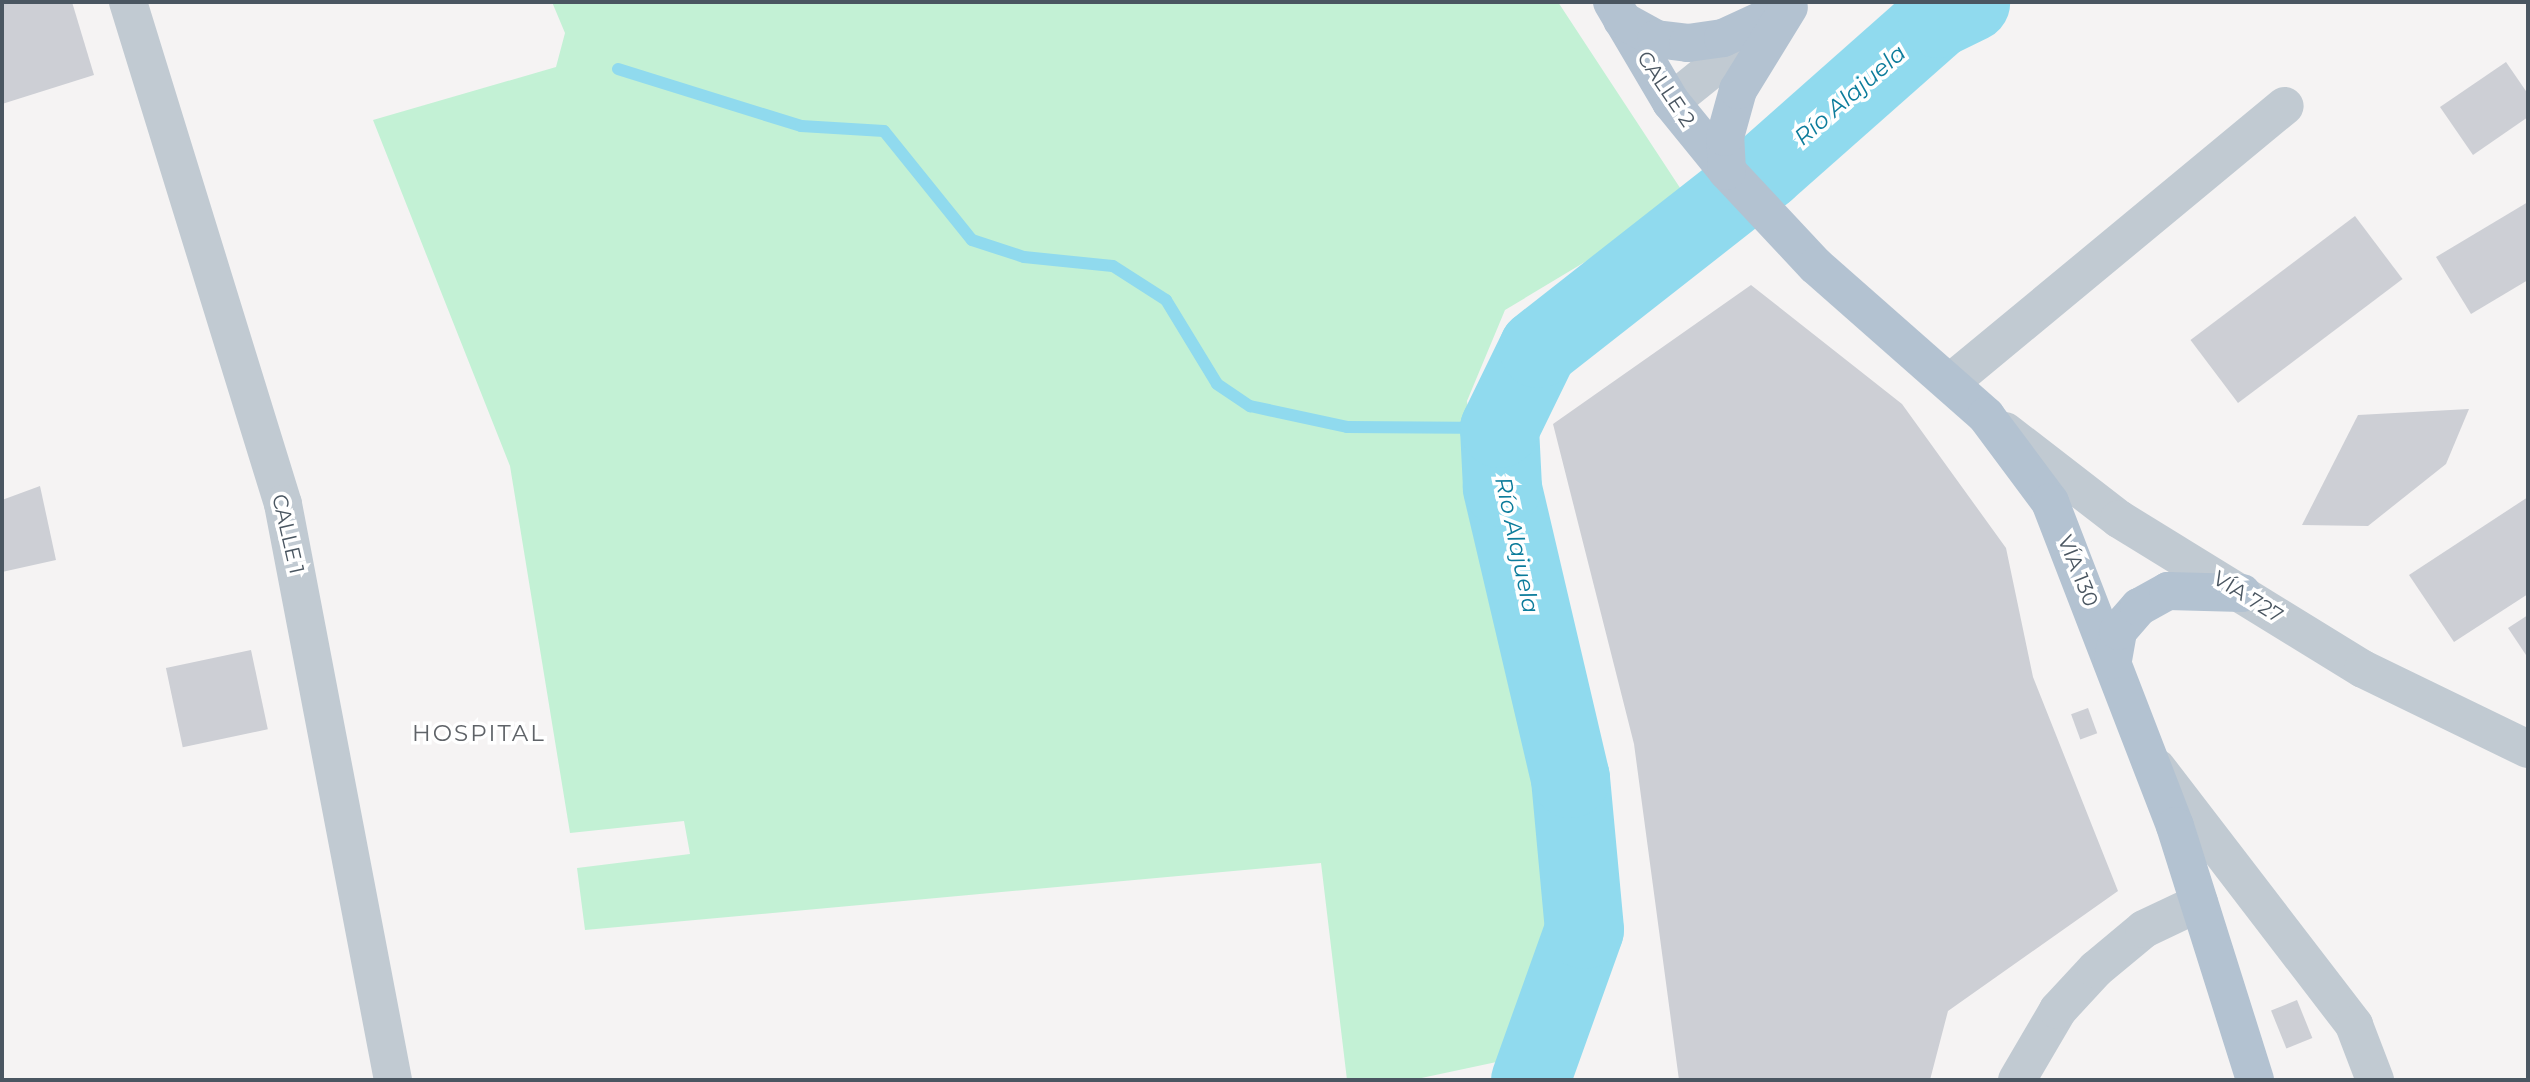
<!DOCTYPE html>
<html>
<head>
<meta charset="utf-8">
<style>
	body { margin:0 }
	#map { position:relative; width:2530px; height:1082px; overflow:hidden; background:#f5f3f3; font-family:Montserrat,sans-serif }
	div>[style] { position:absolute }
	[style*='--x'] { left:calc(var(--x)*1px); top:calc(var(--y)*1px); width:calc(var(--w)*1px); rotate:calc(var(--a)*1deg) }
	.green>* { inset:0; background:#c3f1d5 }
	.stream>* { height:12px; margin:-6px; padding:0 6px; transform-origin:6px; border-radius:6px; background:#90daee }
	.river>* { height:79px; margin:-39.5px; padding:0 39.5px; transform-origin:39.5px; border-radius:39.5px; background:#90daee }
	.building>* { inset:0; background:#cdcfd5; transform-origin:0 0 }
	.minor>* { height:38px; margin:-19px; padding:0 19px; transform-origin:19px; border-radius:19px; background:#c1cad2 }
	.major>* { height:38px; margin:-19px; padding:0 19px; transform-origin:19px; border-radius:19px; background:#b3c2d1 }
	span { translate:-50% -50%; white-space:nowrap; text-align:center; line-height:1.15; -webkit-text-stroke:7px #fff; paint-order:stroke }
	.street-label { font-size:21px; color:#4a5661 }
	.water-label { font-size:23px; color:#0c7c9b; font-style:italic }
	.neighbourhood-label { font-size:23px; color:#5f6368; letter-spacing:2px }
	.frame { position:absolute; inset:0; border:4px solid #4a5661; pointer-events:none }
</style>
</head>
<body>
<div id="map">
	<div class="green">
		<div style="clip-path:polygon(552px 2px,1558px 2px,1688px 200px,1505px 310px,1467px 401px,1478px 501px,1541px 761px,1556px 945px,1520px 1057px,1412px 1080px,1347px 1080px,1321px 863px,585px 930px,577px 868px,690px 854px,684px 821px,570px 833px,510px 466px,373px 120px,556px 67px,565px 33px)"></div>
	</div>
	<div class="stream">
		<div style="--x:618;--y:69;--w:192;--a:17.3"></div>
		<div style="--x:801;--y:126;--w:83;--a:3.4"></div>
		<div style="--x:884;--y:131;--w:140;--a:51.1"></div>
		<div style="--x:972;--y:240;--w:55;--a:18.1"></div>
		<div style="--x:1024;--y:257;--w:89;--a:5.8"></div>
		<div style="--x:1113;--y:266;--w:63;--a:32.7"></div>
		<div style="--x:1166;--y:300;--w:98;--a:58.7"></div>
		<div style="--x:1217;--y:384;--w:40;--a:34"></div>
		<div style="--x:1250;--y:406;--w:99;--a:12.2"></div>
		<div style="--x:1347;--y:427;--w:152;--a:0.4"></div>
	</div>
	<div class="river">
		<div style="--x:1530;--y:1080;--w:160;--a:-70.3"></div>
		<div style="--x:1584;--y:929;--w:152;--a:-95.3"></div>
		<div style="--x:1570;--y:778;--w:299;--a:-103.2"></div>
		<div style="--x:1502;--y:487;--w:59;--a:-92.9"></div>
		<div style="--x:1499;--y:428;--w:89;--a:-64"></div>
		<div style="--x:1538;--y:348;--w:288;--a:-38.1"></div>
		<div style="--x:1765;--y:170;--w:230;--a:-41.5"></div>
		<div style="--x:1937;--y:18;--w:37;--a:-26"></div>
	</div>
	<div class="building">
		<div style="clip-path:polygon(2px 2px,72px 2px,94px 75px,2px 104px)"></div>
		<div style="clip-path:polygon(2506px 62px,2528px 94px,2528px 117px,2473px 155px,2440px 107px)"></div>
		<div style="clip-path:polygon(2528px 202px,2528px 280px,2471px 314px,2436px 257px)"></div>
		<div style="left:2355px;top:216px;width:79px;height:206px;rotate:53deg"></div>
		<div style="clip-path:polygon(1751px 285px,1902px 404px,2006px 548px,2033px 677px,2118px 891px,1948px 1011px,1930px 1080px,1679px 1080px,1634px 744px,1553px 424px)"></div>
		<div style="clip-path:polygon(2469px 409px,2446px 464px,2368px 526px,2302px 525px,2358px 415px)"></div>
		<div style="clip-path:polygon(40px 486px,56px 560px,2px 572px,2px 500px)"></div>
		<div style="clip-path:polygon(2528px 497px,2528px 594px,2454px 642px,2409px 575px)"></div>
		<div style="clip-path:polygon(2528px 615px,2528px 658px,2508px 628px)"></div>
		<div style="left:251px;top:650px;width:81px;height:87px;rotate:78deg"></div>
		<div style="left:2088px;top:708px;width:27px;height:18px;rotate:70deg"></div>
		<div style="left:2297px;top:1000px;width:41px;height:28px;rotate:68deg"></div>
	</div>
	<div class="minor">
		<div style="--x:128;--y:2;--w:525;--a:72.84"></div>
		<div style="--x:283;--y:504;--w:586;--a:79.19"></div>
		<div style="--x:1671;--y:102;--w:124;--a:-38.8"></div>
		<div style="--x:1951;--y:382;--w:433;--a:-39.6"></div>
		<div style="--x:2005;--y:431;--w:144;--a:37.7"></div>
		<div style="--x:2119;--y:519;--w:286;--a:31.6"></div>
		<div style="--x:2363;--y:669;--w:183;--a:25.9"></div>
		<div style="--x:2157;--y:768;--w:324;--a:52.5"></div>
		<div style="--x:2354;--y:1025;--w:59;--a:69.1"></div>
		<div style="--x:2017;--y:1080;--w:81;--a:-59.6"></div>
		<div style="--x:2058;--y:1010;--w:56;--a:-47.2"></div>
		<div style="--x:2096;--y:969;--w:62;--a:-39.8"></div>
		<div style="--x:2144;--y:929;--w:61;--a:-25.3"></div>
	</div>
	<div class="major">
		<div style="--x:1612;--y:2;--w:116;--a:59.5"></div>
		<div style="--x:1671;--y:102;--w:89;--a:50.9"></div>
		<div style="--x:1727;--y:171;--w:130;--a:46.9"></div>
		<div style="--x:1816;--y:266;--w:227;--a:41.4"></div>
		<div style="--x:1986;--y:416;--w:107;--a:53.3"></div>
		<div style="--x:2050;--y:502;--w:347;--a:68.9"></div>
		<div style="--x:2175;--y:826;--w:266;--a:72.5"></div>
		<div style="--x:1622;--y:20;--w:39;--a:29"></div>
		<div style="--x:1656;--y:39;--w:32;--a:7"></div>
		<div style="--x:1688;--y:43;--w:35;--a:-8"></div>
		<div style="--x:1723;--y:38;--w:67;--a:-24.7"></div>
		<div style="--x:1727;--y:171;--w:34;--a:-93"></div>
		<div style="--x:1725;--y:137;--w:49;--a:-74.5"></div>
		<div style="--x:1738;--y:90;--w:97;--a:-58.4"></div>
		<div style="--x:2113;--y:660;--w:29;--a:-80"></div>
		<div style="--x:2118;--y:631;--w:32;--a:-49"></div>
		<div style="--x:2139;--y:607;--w:33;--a:-29"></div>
		<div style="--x:2168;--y:591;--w:74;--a:1.5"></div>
	</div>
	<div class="street-label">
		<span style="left:1666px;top:89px;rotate:56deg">CALLE 2</span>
		<span style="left:288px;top:534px;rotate:77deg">CALLE 1</span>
		<span style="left:2078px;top:571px;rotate:68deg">VÍA 130</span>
		<span style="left:2248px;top:597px;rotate:32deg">VÍA 727</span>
	</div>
	<div class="water-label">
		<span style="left:1850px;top:95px;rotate:-41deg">Río Alajuela</span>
		<span style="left:1517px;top:545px;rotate:78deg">Río Alajuela</span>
	</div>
	<div class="neighbourhood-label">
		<span style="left:479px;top:733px">HOSPITAL</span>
	</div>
	<div class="frame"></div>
</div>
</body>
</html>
